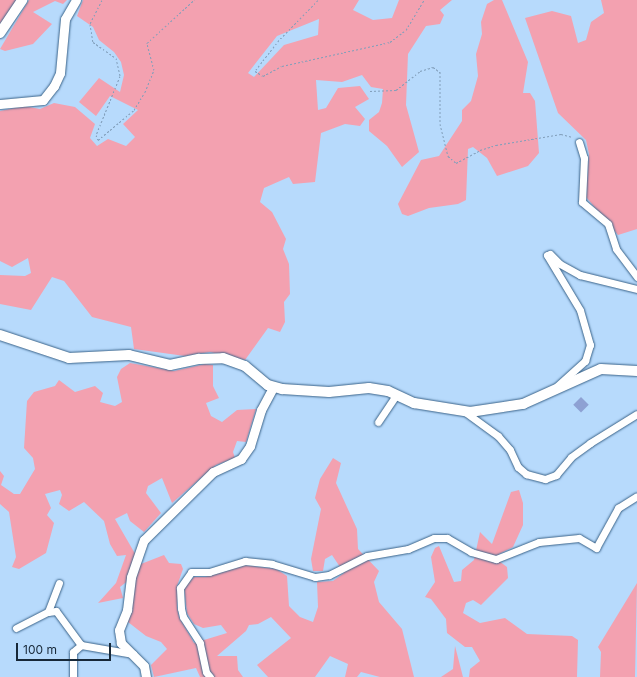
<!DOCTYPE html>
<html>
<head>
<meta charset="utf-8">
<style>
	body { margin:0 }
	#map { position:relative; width:637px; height:677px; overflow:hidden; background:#b7dafc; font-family:Inter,sans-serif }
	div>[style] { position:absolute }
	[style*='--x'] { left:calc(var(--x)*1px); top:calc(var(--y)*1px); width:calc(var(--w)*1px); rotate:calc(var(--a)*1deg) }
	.green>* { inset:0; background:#f3a1b0 }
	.building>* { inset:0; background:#8ea1d3; transform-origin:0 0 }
	.path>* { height:1px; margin-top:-0.5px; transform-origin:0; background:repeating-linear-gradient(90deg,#819eba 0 2px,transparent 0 4px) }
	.roads { filter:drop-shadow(0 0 1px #3a6389) drop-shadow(0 0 1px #3a6389) }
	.minor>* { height:7px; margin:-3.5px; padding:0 3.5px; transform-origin:3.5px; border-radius:3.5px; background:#fff }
	.tertiary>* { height:9px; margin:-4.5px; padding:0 4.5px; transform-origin:4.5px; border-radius:4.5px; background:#fff }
	.secondary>* { height:10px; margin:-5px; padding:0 5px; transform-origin:5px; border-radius:5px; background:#fff }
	span { translate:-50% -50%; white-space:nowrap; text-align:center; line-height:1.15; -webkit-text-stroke:4px #b7dafc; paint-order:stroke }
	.scale { position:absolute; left:16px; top:643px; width:95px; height:18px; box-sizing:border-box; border:2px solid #172838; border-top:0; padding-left:5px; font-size:12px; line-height:14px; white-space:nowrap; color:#172838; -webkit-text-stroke:3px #b7dafc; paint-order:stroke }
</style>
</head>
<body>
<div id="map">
	<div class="green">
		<div style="clip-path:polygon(0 0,17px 0,0 25px)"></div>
		<div style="clip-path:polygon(29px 0,67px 0,63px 4px,55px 1px,33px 12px,52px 24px,33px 44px,5px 51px,0 49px)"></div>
		<div style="clip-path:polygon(evenodd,83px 0,359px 0,353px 10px,373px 20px,392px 18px,399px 0,452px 0,440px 10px,444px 15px,440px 24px,426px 26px,408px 54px,406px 105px,419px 152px,402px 167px,387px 146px,369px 131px,369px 120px,379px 112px,382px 103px,383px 89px,371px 87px,362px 75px,342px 82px,316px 80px,318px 110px,326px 108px,338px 88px,360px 86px,369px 99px,355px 107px,365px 119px,360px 126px,345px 124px,321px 133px,315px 182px,293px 184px,289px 177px,264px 188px,260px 202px,272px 212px,286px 239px,283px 249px,289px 264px,290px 294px,284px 302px,285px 322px,280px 332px,268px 328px,245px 360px,210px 352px,185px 356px,134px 349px,131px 327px,92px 317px,64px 281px,52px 277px,31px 310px,0 304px,0 275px,25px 276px,31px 273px,28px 258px,12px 267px,0 261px,0 111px,24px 106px,40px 109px,54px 103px,75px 107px,95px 124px,90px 138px,97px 146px,108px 139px,126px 146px,135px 137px,123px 124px,138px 110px,110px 96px,96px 116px,79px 102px,99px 78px,120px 92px,124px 75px,121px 62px,114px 52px,99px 40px,93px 27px,77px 16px,83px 0,319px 19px,318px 35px,284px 45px,254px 77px,248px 73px,277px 36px,319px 19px)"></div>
		<div style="clip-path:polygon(494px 0,502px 0,528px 62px,523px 93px,530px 93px,535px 101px,539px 153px,528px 166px,497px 176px,487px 158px,473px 147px,468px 149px,466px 200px,458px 204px,429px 208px,408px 216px,402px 214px,398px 204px,421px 160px,439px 156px,462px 121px,462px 110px,471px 101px,478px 76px,476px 54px,482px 34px,481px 22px,487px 4px)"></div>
		<div style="clip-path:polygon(601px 0,637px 0,637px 229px,618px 235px,586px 197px,589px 154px,586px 140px,558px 113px,525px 18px,552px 11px,571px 16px,578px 43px,586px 40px,591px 22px,604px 13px)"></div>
		<div style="clip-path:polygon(130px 363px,174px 371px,205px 364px,213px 365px,213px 386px,219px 398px,206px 403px,211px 416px,222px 422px,237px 410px,256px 409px,246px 442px,237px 441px,233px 452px,235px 458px,216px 465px,172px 503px,162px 478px,148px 486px,146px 493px,161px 513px,144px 532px,130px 521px,127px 513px,115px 519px,141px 564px,164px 555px,169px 563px,181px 564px,183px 569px,177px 586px,179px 594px,177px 606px,179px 617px,194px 643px,227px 633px,221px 625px,203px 628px,194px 624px,187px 613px,184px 587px,194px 577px,205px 577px,245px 565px,276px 569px,287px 576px,289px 606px,300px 617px,313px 622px,318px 607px,317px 582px,333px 581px,344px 573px,332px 555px,325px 559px,323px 571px,313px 571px,311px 559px,321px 509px,315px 498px,320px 479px,333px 458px,341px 463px,336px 483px,357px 529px,358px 549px,379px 571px,374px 582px,379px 602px,402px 629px,414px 677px,380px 677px,361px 672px,357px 677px,345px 677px,348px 664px,330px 656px,315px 677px,268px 677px,257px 665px,291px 638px,271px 617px,258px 624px,249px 625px,246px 631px,217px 656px,237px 656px,238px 670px,243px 677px,200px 677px,196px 668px,154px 677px,151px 665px,167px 649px,161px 642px,146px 636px,128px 622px,134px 576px,120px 587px,123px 598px,98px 603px,116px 583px,126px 555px,117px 556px,110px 544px,104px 521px,84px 502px,69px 511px,59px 504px,62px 495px,60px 490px,45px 494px,51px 508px,47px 515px,54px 523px,46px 553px,19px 569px,12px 567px,16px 557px,9px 512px,0 504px,0 471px,4px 476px,1px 485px,14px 494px,20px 494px,35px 469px,33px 458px,24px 448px,27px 401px,34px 392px,55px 386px,59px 380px,75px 392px,95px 386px,103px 393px,100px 402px,115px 406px,122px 402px,117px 377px,121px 369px)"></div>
		<div style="clip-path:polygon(519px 490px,523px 503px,523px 525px,513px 547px,499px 554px,499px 561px,507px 567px,508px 578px,481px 605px,473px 600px,466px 603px,463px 613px,480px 623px,505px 618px,527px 634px,572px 636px,578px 640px,577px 677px,469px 677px,470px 669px,480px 661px,472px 647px,465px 647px,447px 633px,446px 619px,431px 599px,425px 597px,435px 582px,431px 557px,435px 548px,439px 546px,454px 582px,461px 581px,462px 570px,474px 560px,480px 532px,492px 544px,511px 492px)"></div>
		<div style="clip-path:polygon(637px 583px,635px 677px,600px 677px,601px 652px,598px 647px)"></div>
		<div style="clip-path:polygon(455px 646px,463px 677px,441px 677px,453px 669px)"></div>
	</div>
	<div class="building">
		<div style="left:581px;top:397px;width:11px;height:11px;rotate:45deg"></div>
	</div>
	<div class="path">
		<div style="--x:102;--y:0;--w:27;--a:117"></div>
		<div style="--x:90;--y:24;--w:18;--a:81"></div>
		<div style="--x:93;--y:42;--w:28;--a:35"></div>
		<div style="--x:116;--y:58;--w:18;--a:77"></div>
		<div style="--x:120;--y:76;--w:64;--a:112.1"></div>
		<div style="--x:96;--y:135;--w:5;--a:68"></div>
		<div style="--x:98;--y:140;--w:47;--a:-39.8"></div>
		<div style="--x:134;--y:110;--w:21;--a:-59"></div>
		<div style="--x:145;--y:92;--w:24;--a:-68"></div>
		<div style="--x:154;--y:70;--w:28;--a:-105"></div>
		<div style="--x:147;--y:43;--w:64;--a:-42.5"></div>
		<div style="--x:318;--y:0;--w:56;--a:134.3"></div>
		<div style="--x:279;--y:40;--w:39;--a:128"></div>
		<div style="--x:255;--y:71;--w:9;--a:32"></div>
		<div style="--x:263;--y:76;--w:21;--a:-28"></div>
		<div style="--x:282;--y:66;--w:111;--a:-12.5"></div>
		<div style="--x:390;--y:42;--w:20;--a:-37"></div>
		<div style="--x:406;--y:30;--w:35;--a:-59"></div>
		<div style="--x:370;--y:91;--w:26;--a:-2"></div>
		<div style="--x:396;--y:90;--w:31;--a:-38"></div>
		<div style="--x:420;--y:71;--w:14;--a:-17"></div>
		<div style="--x:433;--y:67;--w:9;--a:36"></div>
		<div style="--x:440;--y:72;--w:52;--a:90"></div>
		<div style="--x:440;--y:124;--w:33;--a:76"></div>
		<div style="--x:448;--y:156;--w:11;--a:41"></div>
		<div style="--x:456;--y:163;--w:27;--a:-28"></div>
		<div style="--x:480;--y:150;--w:17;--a:-17"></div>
		<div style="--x:496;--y:145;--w:66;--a:-9.6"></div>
		<div style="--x:561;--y:134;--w:12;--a:14"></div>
	</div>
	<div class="roads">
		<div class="minor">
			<div style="--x:579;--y:142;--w:17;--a:73"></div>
			<div style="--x:584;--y:158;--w:44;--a:92.6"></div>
			<div style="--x:582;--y:202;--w:34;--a:40"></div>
			<div style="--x:608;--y:224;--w:26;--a:72"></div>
			<div style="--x:616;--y:249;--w:35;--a:53"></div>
			<div style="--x:557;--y:386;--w:38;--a:-42"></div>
			<div style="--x:585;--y:361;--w:17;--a:-73"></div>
			<div style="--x:590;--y:345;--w:36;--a:-106"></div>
			<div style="--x:580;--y:310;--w:64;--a:-121"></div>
			<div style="--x:547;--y:255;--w:3;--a:-18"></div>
			<div style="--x:550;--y:254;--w:14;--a:45"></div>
			<div style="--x:560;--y:264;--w:23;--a:29"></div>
			<div style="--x:580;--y:275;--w:59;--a:13.8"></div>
			<div style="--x:465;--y:412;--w:41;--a:36"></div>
			<div style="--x:498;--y:436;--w:18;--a:49"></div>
			<div style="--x:510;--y:450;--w:19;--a:65"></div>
			<div style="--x:518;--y:467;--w:11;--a:41"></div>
			<div style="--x:526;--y:474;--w:20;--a:15"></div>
			<div style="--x:545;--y:479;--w:12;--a:-20"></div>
			<div style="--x:556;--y:475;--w:23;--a:-50"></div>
			<div style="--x:571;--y:457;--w:24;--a:-36"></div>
			<div style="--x:590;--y:443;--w:55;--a:-31.7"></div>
			<div style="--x:378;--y:422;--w:32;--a:-56"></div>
			<div style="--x:59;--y:583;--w:31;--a:111"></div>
			<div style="--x:48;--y:612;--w:8;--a:-7"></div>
			<div style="--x:56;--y:611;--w:42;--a:53.7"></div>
			<div style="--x:16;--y:628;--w:36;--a:-27"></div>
			<div style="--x:73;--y:677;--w:25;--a:-90"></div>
			<div style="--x:73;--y:652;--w:11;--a:-41"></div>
			<div style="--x:81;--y:645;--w:53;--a:9.8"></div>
			<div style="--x:210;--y:677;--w:6;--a:-129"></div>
			<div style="--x:206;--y:672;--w:30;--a:-102"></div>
			<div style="--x:200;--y:643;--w:31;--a:-123"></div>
			<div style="--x:183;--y:617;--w:9;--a:-103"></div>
			<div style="--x:181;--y:608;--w:20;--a:-93"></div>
			<div style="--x:180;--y:588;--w:19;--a:-55"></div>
			<div style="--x:191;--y:572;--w:18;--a:0"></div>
			<div style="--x:209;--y:572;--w:38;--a:-17"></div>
			<div style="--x:245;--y:561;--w:27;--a:6"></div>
			<div style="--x:272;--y:564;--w:45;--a:16.8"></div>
			<div style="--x:315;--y:577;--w:14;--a:-8"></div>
			<div style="--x:329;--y:575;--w:42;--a:-26.6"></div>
			<div style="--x:367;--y:556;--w:42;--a:-9.7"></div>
			<div style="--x:408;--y:549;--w:28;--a:-23"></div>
			<div style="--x:434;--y:538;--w:13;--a:0"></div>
			<div style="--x:447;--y:538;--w:28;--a:30"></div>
			<div style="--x:471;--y:552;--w:26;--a:16"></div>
			<div style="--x:496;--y:559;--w:46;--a:-21.6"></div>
			<div style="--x:539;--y:542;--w:40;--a:-5.7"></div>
			<div style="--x:579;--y:538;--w:20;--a:30"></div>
			<div style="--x:596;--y:548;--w:46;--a:-61.2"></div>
			<div style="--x:618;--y:508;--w:22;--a:-32"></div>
		</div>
		<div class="tertiary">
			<div style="--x:0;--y:104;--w:43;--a:-5.3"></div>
			<div style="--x:43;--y:100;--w:18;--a:-52"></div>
			<div style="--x:54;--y:86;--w:14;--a:-65"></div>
			<div style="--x:60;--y:73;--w:54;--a:-84.7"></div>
			<div style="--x:65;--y:19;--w:22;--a:-60"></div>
			<div style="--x:146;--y:677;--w:11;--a:-100"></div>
			<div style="--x:144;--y:666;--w:33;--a:-135"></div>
			<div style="--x:121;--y:643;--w:13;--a:-99"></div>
			<div style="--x:119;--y:630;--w:22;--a:-68"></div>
			<div style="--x:127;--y:610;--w:33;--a:-83"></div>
			<div style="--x:131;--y:577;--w:39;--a:-71"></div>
			<div style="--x:144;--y:540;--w:97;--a:-44.6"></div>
			<div style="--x:213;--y:472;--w:31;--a:-25"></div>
			<div style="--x:241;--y:459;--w:16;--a:-55"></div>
			<div style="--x:250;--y:446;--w:38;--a:-73"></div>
			<div style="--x:261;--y:410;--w:26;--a:-62"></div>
		</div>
		<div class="secondary">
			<div style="--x:0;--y:33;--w:40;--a:-56"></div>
			<div style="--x:0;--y:335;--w:73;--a:18.4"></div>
			<div style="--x:69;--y:358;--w:60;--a:-2.9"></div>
			<div style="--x:129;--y:355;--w:42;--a:13.7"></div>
			<div style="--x:170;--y:365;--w:30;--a:-12"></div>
			<div style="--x:199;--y:359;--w:24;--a:-2"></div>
			<div style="--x:223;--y:358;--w:23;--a:20"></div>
			<div style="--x:245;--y:366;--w:30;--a:40"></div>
			<div style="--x:268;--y:385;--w:15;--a:16"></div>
			<div style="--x:282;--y:389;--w:47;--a:3.7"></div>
			<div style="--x:329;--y:392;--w:40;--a:-5.7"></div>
			<div style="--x:369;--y:388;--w:19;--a:9"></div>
			<div style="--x:388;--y:391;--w:29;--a:25"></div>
			<div style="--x:414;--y:403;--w:57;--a:9.1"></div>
			<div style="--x:470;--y:412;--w:54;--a:-8.6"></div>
			<div style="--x:523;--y:404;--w:85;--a:-24.2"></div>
			<div style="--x:601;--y:369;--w:36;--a:3"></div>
		</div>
	</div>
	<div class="scale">100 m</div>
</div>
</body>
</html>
